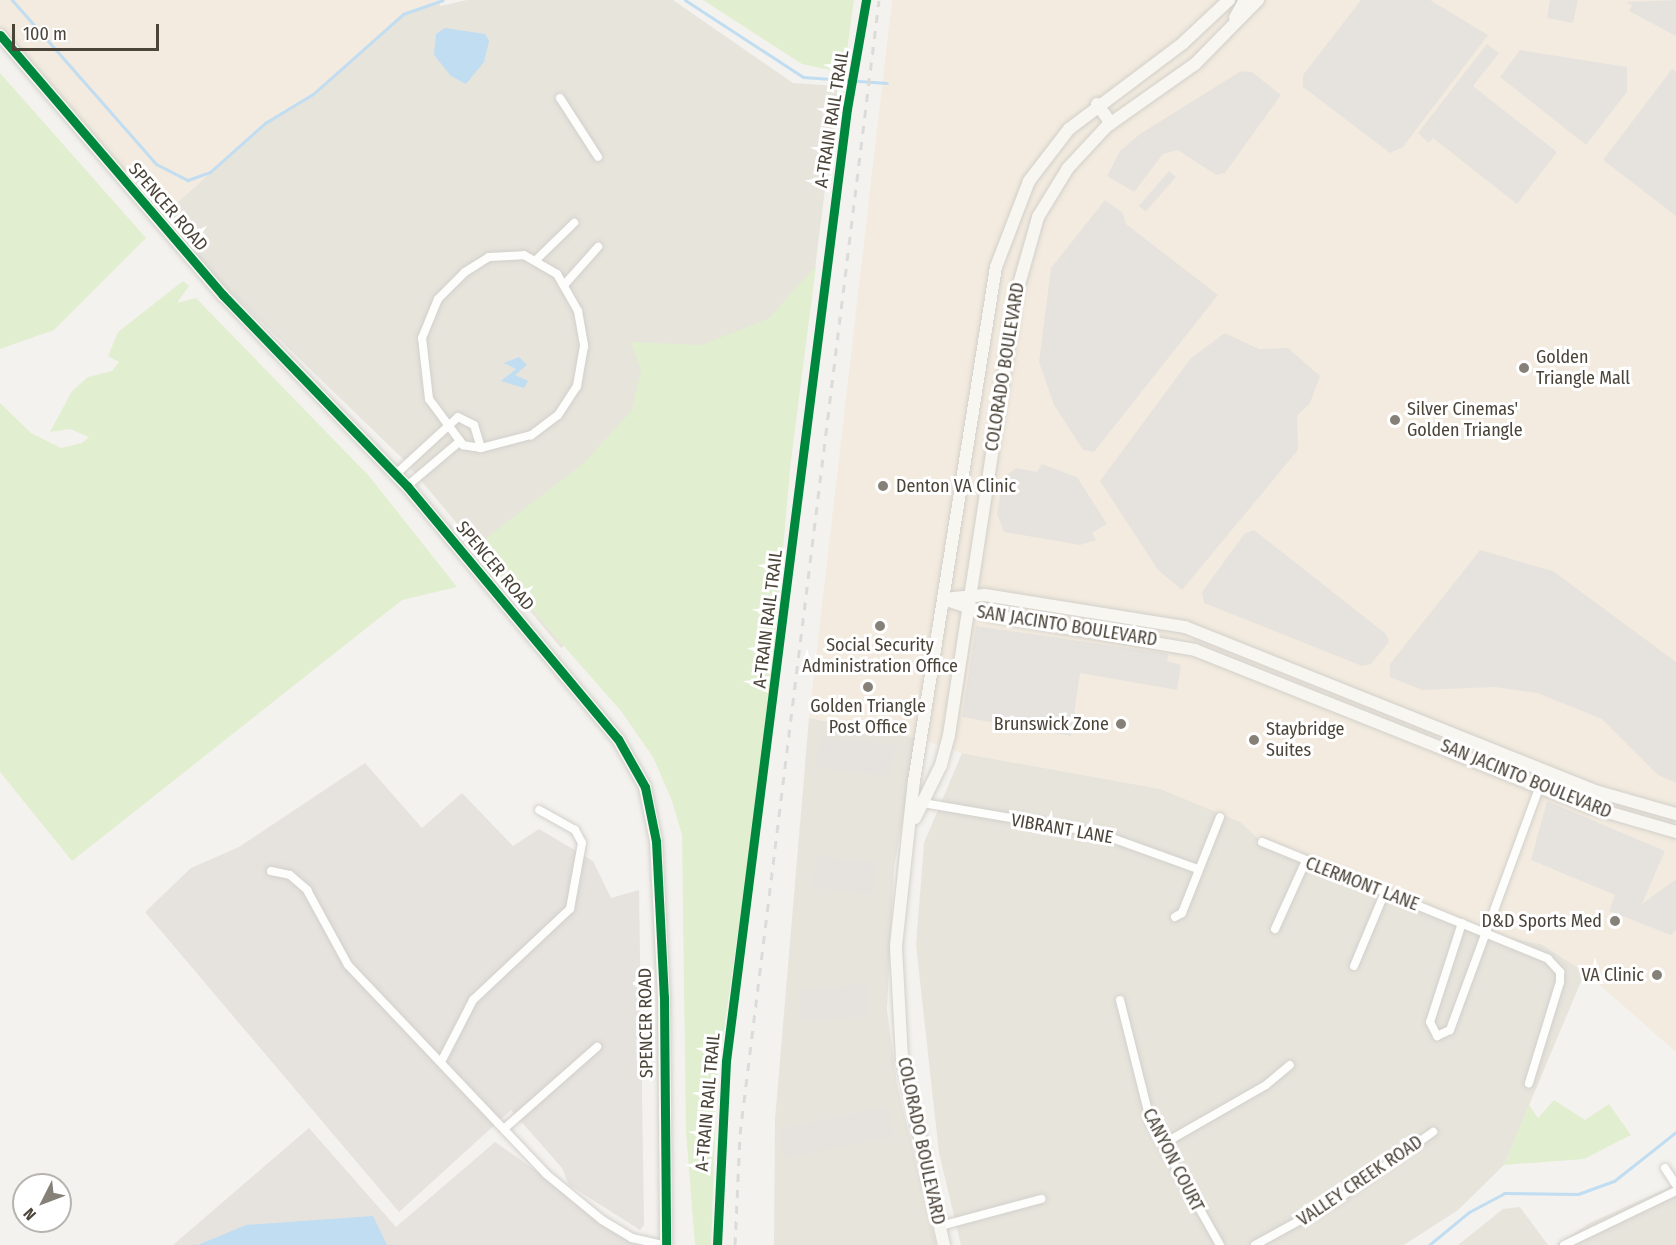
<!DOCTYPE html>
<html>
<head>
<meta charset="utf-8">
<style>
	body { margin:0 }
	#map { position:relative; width:1676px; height:1245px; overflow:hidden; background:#f4f2ee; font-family:"Fira Sans Condensed",sans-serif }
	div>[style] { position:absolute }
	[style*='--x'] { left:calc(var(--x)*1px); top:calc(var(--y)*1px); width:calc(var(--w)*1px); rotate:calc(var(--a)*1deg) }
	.residential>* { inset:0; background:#e7e4dc }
	.commercial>* { inset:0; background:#f3ebdf }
	.industrial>* { inset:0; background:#e6e2de }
	.green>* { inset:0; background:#e1eecf }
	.parking>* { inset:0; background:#e6e3df; transform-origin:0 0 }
	.water>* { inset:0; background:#c0ddf1 }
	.stream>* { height:3px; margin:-1.5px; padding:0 1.5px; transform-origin:1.5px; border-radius:1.5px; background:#c0ddf1 }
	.roads { filter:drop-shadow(0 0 2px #d2d0cb) drop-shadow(0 0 2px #d2d0cb) }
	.street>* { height:8px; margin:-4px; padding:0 4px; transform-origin:4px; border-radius:4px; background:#fdfdfc }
	.secondary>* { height:12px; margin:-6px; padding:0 6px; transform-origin:6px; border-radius:6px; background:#f7f6f1 }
	.rail>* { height:3px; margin-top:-1.5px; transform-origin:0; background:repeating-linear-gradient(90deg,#dbdbda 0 8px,transparent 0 16px) }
	.cycleway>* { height:9px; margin:-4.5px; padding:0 4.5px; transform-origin:4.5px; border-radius:4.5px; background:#00873e }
	.dots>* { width:16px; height:16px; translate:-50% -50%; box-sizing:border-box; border:3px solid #fff; border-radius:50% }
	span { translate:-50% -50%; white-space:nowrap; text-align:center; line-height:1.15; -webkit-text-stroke:6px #fff; paint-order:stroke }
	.street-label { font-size:18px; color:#4b4439 }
	.poi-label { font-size:18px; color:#4b4439 }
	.left { translate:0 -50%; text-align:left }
	.right { translate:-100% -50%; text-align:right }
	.north { position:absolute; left:12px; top:1173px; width:60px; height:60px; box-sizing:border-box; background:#fff; border:2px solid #b7b4b0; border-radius:50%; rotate:228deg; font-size:16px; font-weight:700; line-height:24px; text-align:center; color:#4b4439 }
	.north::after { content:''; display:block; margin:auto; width:21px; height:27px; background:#868178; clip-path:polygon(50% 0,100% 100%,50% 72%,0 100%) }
	.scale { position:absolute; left:12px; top:24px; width:147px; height:27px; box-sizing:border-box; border:3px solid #4b4439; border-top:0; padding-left:8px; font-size:18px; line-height:21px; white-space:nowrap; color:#4b4439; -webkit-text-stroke:4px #fff; paint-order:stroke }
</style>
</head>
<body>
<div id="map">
	<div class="residential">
		<div style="clip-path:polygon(467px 0,673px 0,793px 83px,838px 86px,791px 459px,561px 648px,403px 459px,157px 221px,265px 123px,403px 14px,439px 1px,440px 6px)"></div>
		<div style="clip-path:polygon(809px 718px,918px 738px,894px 867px,887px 1010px,897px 1083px,936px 1245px,774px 1245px,775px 1119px)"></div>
		<div style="clip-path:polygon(962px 753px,1161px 789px,1241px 822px,1262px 842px,1483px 932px,1541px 944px,1585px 972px,1504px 1165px,1458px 1210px,1404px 1245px,961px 1245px,939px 1153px,916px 945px,924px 843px)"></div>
		<div style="clip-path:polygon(1676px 1184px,1676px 1245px,1556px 1245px,1590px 1223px)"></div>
		<div style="clip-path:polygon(1520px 1207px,1548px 1245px,1458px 1245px,1503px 1209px)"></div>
	</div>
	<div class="commercial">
		<div style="clip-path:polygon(0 0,438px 0,439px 1px,403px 14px,313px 94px,265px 123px,157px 221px,0 35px)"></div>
		<div style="clip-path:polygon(892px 0,1676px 0,1676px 1052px,1585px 972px,1541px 944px,1483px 932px,1262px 842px,1240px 822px,1161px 789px,962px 753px,918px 738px,809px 718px)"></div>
	</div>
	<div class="industrial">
		<div style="clip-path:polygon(365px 763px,422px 828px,462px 793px,513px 846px,539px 829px,593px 861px,611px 898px,639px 890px,644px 1225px,640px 1230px,569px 1185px,562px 1168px,511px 1110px,399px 1212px,145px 912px,191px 868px,239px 847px)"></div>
		<div style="clip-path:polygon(309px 1128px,396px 1227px,495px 1142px,632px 1238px,662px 1245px,173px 1245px)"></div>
	</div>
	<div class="green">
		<div style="clip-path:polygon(703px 0,854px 0,844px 73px,802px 64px)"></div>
		<div style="clip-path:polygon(0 73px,146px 238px,54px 330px,0 349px)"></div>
		<div style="clip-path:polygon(816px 266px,791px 459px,767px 730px,717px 1079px,711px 1245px,695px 1245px,686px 1132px,682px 835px,672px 801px,653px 757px,621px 711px,476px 546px,585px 462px,632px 410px,641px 370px,631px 342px,701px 345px,768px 319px)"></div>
		<div style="clip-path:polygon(183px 281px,189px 286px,177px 303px,196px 298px,369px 476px,457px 587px,402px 600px,72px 861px,0 772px,0 403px,31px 433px,61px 448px,82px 443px,89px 437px,70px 429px,50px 432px,72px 391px,88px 377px,112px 371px,119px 362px,108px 356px,118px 332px)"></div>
		<div style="clip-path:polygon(1554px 1100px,1585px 1120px,1609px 1104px,1631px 1135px,1584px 1159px,1504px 1165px,1529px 1105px,1538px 1118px)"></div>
	</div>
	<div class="parking">
		<div style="clip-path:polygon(1361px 0,1430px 0,1488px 35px,1403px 147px,1390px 153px,1303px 87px,1303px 75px)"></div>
		<div style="clip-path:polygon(1550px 0,1578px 0,1573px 23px,1547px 18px)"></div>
		<div style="clip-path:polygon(1676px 0,1676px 36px,1629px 11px,1632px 5px,1625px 2px)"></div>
		<div style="clip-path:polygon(1487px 44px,1499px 53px,1473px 86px,1557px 152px,1517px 204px,1433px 138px,1429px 143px,1418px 133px)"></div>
		<div style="clip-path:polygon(1520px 50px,1627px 67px,1627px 92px,1586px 145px,1500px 77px)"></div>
		<div style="clip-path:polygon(1672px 69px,1676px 71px,1676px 216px,1603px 160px)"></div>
		<div style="clip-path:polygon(1241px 71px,1252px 72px,1281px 95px,1225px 173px,1216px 175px,1178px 150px,1163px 154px,1134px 192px,1107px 176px,1120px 151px,1140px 134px)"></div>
		<div style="left:1169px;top:171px;width:9px;height:46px;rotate:41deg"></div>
		<div style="clip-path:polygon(1105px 200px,1123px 213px,1126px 224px,1218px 295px,1094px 452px,1083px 450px,1054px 405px,1039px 362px,1051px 268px)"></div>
		<div style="clip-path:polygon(1225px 333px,1259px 349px,1288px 348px,1320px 376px,1310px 403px,1297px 416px,1298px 450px,1182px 590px,1158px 570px,1100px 481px,1191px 358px)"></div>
		<div style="clip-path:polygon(1042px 464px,1077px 477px,1107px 524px,1092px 533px,1096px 540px,1080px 545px,1004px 532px,997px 514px,1003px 478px,1016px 468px,1037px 472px)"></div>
		<div style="clip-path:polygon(1254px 530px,1386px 634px,1389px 642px,1371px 664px,1362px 666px,1204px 603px,1202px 592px,1245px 533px)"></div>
		<div style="clip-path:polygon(1480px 550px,1553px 571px,1676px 662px,1676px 783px,1658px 775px,1602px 719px,1537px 693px,1494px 687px,1422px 690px,1390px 677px,1390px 664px)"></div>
		<div style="clip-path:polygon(976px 626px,1168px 654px,1167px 661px,1181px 665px,1177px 690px,1080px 673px,1071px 736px,962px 717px)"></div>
		<div style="left:820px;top:735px;width:76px;height:32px;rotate:8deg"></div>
		<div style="clip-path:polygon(1547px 801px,1665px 851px,1642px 904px,1676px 879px,1676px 930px,1671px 935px,1609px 911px,1615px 895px,1531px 860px)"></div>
		<div style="left:817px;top:855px;width:61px;height:32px;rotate:8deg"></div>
		<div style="left:867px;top:984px;width:32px;height:69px;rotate:85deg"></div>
		<div style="left:888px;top:1106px;width:30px;height:112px;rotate:78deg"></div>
	</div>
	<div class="water">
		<div style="clip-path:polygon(445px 28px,485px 34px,489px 41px,484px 62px,466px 84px,451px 76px,434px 55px,436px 34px)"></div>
		<div style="clip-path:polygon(519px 357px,527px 365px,515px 375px,528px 381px,524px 388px,501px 381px,516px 369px,504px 363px)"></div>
		<div style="clip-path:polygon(373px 1216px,387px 1245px,198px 1245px,246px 1225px)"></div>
	</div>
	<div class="stream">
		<div style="--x:12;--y:0;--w:218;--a:48.7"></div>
		<div style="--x:156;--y:164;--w:36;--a:27"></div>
		<div style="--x:188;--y:180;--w:23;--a:-20"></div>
		<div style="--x:210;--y:172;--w:74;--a:-41.7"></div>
		<div style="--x:265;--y:123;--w:56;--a:-31.1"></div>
		<div style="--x:313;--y:94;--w:120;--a:-41.6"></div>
		<div style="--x:403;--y:14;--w:42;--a:-19.3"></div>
		<div style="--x:685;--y:0;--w:141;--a:33.1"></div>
		<div style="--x:803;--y:77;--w:84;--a:4.1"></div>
		<div style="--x:1429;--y:1245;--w:52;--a:-39.5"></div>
		<div style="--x:1469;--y:1212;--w:40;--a:-28"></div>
		<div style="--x:1504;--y:1193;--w:74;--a:0.8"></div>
		<div style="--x:1578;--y:1194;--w:38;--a:-20"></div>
		<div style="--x:1614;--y:1181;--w:79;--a:-38.3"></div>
	</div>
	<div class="roads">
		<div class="street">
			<div style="--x:560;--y:98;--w:70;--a:57.2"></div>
			<div style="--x:524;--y:255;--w:38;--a:30"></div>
			<div style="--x:557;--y:274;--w:43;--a:60.4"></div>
			<div style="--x:578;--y:311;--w:36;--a:80"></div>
			<div style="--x:584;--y:346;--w:41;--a:99.9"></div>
			<div style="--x:577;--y:386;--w:35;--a:123"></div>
			<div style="--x:558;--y:415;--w:34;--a:143"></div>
			<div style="--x:531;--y:435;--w:52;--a:165.4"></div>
			<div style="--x:481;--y:448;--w:18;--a:-171"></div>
			<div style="--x:463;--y:445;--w:57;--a:-126.5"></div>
			<div style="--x:429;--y:399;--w:61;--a:-96.5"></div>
			<div style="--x:422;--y:338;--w:42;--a:-67.7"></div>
			<div style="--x:438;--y:299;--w:38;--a:-45"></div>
			<div style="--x:465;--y:272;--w:28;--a:-32"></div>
			<div style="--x:489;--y:257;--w:35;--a:-3"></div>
			<div style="--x:537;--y:259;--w:52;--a:-44.2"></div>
			<div style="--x:565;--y:284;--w:50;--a:-48.3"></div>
			<div style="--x:396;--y:474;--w:84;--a:-42.6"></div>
			<div style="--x:458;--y:417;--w:18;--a:27"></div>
			<div style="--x:474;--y:425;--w:24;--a:73"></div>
			<div style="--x:407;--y:486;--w:68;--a:-40.2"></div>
			<div style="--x:923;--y:803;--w:178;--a:9.7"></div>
			<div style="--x:1098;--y:833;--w:106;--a:19.8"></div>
			<div style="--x:1262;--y:842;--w:309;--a:22.2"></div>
			<div style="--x:1548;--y:959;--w:18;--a:47"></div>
			<div style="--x:1560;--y:972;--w:10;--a:90"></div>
			<div style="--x:1560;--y:982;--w:106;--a:107.1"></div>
			<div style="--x:271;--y:871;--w:19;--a:12"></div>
			<div style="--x:290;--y:875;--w:23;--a:41"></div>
			<div style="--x:307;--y:890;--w:85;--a:61.3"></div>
			<div style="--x:348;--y:965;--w:288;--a:46.5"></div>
			<div style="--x:546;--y:1174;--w:72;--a:39.4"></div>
			<div style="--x:602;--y:1220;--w:35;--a:31"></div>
			<div style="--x:632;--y:1238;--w:31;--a:13"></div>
			<div style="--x:1175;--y:917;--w:8;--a:-30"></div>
			<div style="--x:1182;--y:913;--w:103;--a:-68.4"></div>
			<div style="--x:1462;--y:923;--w:104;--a:107.9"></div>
			<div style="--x:1430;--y:1022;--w:16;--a:63"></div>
			<div style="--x:1437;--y:1036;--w:14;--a:-25"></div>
			<div style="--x:1450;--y:1030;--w:261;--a:-69.8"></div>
			<div style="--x:1275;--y:929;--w:72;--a:-65.6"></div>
			<div style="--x:1354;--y:966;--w:80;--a:-67.3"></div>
			<div style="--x:1120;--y:1000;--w:127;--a:75.9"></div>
			<div style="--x:1151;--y:1123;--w:140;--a:60.5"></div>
			<div style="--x:441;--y:1062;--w:70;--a:-62.7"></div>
			<div style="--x:473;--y:1000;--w:133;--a:-43.2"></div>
			<div style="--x:570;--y:909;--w:67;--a:-79.7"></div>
			<div style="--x:582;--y:843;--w:15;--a:-118"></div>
			<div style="--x:575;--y:830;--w:41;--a:-150.9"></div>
			<div style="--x:505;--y:1128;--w:123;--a:-41.4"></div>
			<div style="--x:1163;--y:1144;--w:119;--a:-29.8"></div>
			<div style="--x:1266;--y:1085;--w:31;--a:-40"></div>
			<div style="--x:1665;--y:1168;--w:20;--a:57"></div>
			<div style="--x:940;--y:1226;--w:105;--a:-15"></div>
			<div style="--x:1255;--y:1245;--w:94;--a:-28.8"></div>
			<div style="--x:1337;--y:1200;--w:118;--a:-35.3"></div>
			<div style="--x:1564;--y:1245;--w:124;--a:-25.7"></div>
		</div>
		<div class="secondary">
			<div style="--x:1235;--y:18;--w:21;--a:-61"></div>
			<div style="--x:0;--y:35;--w:343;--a:49.4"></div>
			<div style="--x:223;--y:295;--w:265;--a:46.1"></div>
			<div style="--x:407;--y:486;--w:329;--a:50.2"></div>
			<div style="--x:618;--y:739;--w:55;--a:60.6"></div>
			<div style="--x:645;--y:787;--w:55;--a:78.5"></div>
			<div style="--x:656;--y:841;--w:156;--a:87.1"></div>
			<div style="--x:664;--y:997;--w:248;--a:89.5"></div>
			<div style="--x:1097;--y:104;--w:24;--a:54"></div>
			<div style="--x:944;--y:599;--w:50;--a:18.8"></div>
			<div style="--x:991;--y:615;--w:207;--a:9.7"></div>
			<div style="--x:1195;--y:650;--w:425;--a:21.7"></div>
			<div style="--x:1590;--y:807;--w:90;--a:16.2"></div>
			<div style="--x:944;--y:599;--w:41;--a:-5.6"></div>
			<div style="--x:985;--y:595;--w:203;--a:9.1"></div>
			<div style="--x:1185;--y:627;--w:442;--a:21.8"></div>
			<div style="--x:1595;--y:791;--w:84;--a:15.9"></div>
			<div style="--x:915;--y:818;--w:59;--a:-63.9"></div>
			<div style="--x:941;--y:765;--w:31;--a:-75"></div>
			<div style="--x:949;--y:735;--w:445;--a:-81.3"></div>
			<div style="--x:1016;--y:295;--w:81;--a:-74.2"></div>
			<div style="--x:1038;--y:217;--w:57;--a:-58.5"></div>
			<div style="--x:1068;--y:168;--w:57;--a:-47.1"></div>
			<div style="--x:1107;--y:126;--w:108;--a:-35.2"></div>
			<div style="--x:1195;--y:64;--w:90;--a:-45.5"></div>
			<div style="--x:944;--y:1245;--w:192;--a:-102.7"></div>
			<div style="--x:902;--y:1058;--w:112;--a:-93.1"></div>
			<div style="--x:896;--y:946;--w:166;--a:-83.8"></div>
			<div style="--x:914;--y:781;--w:520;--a:-80.94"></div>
			<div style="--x:996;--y:267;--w:92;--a:-69"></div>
			<div style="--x:1029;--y:181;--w:66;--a:-52.4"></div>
			<div style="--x:1069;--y:129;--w:143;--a:-37"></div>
			<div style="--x:1183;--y:43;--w:63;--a:-43.1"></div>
		</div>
	</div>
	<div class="rail">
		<div style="--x:735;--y:1245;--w:111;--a:-87.4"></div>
		<div style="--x:740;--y:1134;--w:1142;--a:-83.01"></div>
	</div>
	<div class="cycleway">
		<div style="--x:0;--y:35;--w:343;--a:49.4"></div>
		<div style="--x:223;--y:295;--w:265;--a:46.1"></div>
		<div style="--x:407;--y:486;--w:329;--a:50.2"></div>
		<div style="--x:618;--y:739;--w:55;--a:60.6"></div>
		<div style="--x:645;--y:787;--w:55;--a:78.5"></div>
		<div style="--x:656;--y:841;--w:156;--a:87.1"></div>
		<div style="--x:664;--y:997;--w:248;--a:89.5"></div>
		<div style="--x:717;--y:1245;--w:184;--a:-87.2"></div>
		<div style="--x:726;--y:1061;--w:960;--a:-82.76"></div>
		<div style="--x:847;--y:109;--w:111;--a:-80.1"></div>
	</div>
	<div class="dots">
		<div style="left:1524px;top:368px;background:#868178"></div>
		<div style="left:1395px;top:420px;background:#868178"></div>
		<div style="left:883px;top:486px;background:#868178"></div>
		<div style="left:880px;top:626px;background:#868178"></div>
		<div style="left:868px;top:687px;background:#868178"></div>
		<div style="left:1121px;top:724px;background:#868178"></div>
		<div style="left:1254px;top:740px;background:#868178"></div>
		<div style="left:1615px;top:921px;background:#868178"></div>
		<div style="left:1657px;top:975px;background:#868178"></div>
	</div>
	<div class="street-label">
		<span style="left:832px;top:119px;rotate:-81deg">A-TRAIN RAIL TRAIL</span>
		<span style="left:168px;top:207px;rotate:49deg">SPENCER ROAD</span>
		<span style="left:1005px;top:367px;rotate:-81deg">COLORADO BOULEVARD</span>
		<span style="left:495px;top:566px;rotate:50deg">SPENCER ROAD</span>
		<span style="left:768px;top:619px;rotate:-83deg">A-TRAIN RAIL TRAIL</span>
		<span style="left:1067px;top:626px;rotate:9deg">SAN JACINTO BOULEVARD</span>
		<span style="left:1526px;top:779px;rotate:22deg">SAN JACINTO BOULEVARD</span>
		<span style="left:1062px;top:829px;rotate:10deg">VIBRANT LANE</span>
		<span style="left:1362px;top:884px;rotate:21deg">CLERMONT LANE</span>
		<span style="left:646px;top:1023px;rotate:-91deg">SPENCER ROAD</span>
		<span style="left:708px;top:1102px;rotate:-85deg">A-TRAIN RAIL TRAIL</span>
		<span style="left:921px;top:1141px;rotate:78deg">COLORADO BOULEVARD</span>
		<span style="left:1173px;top:1160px;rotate:63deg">CANYON COURT</span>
		<span style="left:1360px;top:1181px;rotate:-34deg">VALLEY CREEK ROAD</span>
	</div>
	<div class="poi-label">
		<span class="left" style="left:1536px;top:368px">Golden<br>Triangle Mall</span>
		<span class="left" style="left:1407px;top:420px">Silver Cinemas'<br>Golden Triangle</span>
		<span class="left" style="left:896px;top:486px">Denton VA Clinic</span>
		<span style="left:880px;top:656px">Social Security<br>Administration Office</span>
		<span style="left:868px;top:717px">Golden Triangle<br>Post Office</span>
		<span class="right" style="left:1109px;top:724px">Brunswick Zone</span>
		<span class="left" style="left:1266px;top:740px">Staybridge<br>Suites</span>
		<span class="right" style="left:1602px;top:921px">D&amp;D Sports Med</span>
		<span class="right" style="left:1644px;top:975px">VA Clinic</span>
	</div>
	<div class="north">N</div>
	<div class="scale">100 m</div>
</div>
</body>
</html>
